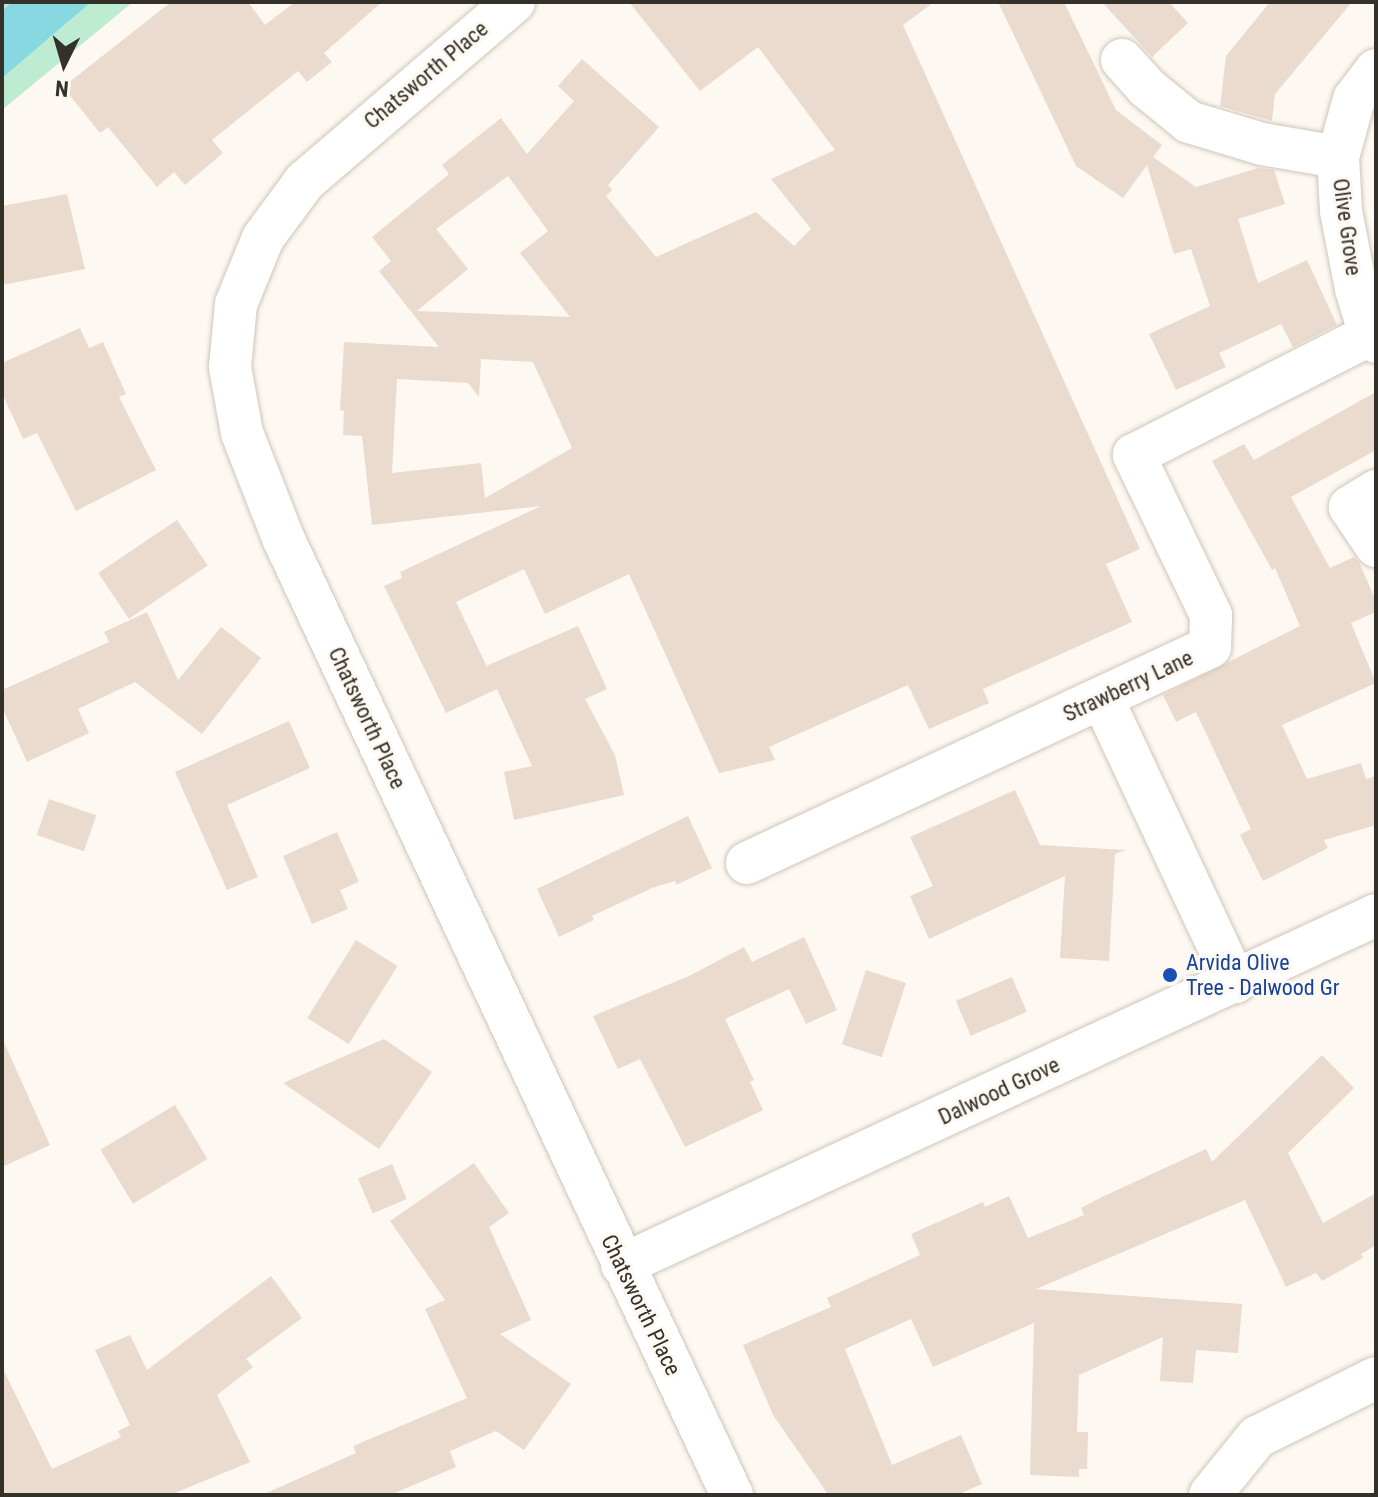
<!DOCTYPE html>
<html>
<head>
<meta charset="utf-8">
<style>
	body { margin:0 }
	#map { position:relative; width:1378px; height:1497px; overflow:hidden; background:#fdf8f2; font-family:"Roboto Condensed",sans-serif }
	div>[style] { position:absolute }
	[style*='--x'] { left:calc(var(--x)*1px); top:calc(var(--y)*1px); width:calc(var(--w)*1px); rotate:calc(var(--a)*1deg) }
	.green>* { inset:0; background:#bdecd2 }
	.water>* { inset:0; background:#88d8e2 }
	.building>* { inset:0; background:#eadbce; transform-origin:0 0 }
	.roads { filter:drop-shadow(0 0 2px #d1c5b6) drop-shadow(0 0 2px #d1c5b6) }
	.minor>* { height:42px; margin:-21px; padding:0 21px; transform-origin:21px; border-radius:21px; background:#fff }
	.dots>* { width:22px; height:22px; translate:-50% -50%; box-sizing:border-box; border:4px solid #fdf8f2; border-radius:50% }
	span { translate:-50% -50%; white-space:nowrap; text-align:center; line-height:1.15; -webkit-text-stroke:6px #fdf8f2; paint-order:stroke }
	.street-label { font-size:22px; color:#34302a }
	.transit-label { font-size:22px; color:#164399 }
	.left { translate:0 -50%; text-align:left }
	.frame { position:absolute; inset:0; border:4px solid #34302a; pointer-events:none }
	.north { position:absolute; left:24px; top:24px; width:80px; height:80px; -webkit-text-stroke:6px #fdf8f2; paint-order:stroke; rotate:185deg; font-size:22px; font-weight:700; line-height:32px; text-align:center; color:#34302a }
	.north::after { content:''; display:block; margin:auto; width:28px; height:36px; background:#34302a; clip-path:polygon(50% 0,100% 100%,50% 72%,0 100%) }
</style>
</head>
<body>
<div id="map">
	<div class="green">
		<div style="clip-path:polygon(2px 2px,133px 2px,2px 110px)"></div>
	</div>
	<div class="water">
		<div style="clip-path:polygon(12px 2px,91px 2px,2px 78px,2px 11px)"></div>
	</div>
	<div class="building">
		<div style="clip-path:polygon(171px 2px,248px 2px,265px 25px,295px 2px,382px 2px,324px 53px,332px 62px,307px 82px,298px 71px,212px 140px,223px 153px,185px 185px,174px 172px,157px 187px,108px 127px,100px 133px,63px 87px)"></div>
		<div style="clip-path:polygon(evenodd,629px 2px,934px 2px,903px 25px,1140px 549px,1106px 564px,1132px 622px,983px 689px,989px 703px,929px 729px,908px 685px,769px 747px,775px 760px,719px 773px,629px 574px,545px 614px,524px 569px,456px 602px,488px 669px,486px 666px,578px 626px,607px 689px,585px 699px,615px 755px,624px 795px,514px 820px,504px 772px,532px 766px,497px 689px,446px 713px,384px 586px,402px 578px,400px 572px,541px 506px,372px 525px,362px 436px,343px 435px,344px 411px,340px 410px,344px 342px,439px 347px,379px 271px,391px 261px,372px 237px,449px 174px,442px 165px,501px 118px,527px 154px,574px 101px,558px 86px,582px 59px,659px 127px,608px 185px,612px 190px,606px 196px,656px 257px,756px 212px,794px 246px,811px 229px,771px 179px,835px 150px,758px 47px,700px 91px,629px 2px,508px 176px,548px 231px,520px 253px,570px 317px,417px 311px,468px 269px,436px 229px,508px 176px,629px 2px,481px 359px,533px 362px,572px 448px,485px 498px,481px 463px,392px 473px,397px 379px,468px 383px,479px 397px,481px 359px)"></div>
		<div style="clip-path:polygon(998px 2px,1064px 2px,1116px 110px,1162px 145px,1153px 157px,1196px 187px,1258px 168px,1274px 170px,1285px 204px,1238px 219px,1258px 283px,1307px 260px,1337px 325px,1293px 347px,1281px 324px,1219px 353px,1226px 367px,1176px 390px,1149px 334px,1210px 306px,1191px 249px,1174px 254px,1147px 165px,1123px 198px,1076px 166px)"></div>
		<div style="clip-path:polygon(1102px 2px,1169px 2px,1188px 23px,1152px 57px)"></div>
		<div style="clip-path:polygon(1270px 2px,1352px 2px,1275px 94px,1272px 121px,1220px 106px,1226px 56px)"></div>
		<div style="clip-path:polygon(67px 194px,85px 269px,2px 285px,2px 206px)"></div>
		<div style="clip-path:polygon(80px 328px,89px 348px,103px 342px,126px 394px,119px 397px,156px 470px,76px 511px,37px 433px,23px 439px,2px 393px,2px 363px)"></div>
		<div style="clip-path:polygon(1376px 392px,1376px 450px,1291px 497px,1330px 568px,1354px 557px,1359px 562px,1376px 601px,1376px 612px,1351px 623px,1376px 683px,1282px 725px,1307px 779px,1361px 763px,1366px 779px,1376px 776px,1376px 825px,1324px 840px,1328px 848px,1263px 881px,1240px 835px,1251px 829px,1196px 712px,1176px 722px,1163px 695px,1300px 626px,1275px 568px,1272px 570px,1212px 461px,1244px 444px,1254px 460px)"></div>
		<div style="left:177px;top:520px;width:55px;height:95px;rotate:56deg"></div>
		<div style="clip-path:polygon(147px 612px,178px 680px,221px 627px,261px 658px,202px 734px,135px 682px,78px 709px,89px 733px,27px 762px,2px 707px,2px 690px,109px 642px,104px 632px)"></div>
		<div style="clip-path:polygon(289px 721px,310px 768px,227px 805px,258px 877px,227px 890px,175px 772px)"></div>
		<div style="clip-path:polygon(1015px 790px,1040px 845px,1126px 850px,1115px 854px,1109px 961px,1060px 958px,1065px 876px,929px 939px,910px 896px,933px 886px,910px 837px)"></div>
		<div style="left:49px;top:799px;width:50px;height:38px;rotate:19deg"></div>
		<div style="clip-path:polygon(688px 816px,712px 868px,676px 885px,675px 881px,652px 888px,592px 916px,594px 920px,559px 937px,537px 889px)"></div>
		<div style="clip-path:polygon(337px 832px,359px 882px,340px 890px,348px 909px,312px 924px,283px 856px)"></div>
		<div style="clip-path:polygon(804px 937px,837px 1010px,806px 1024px,789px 989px,725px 1019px,754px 1080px,750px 1082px,763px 1110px,685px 1147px,640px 1059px,618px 1069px,593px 1016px,689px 976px,744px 947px,752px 962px)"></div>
		<div style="left:356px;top:940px;width:49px;height:92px;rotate:32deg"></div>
		<div style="left:866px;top:970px;width:42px;height:78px;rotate:18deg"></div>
		<div style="left:1012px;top:977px;width:38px;height:61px;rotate:67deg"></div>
		<div style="clip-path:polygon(2px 1038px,50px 1145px,2px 1167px)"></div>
		<div style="clip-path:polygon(384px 1039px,432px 1072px,379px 1149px,283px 1083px)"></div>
		<div style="clip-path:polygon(1322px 1055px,1354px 1088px,1288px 1153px,1323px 1223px,1376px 1193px,1376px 1245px,1361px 1254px,1363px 1258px,1322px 1281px,1316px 1273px,1286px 1287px,1245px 1200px,1036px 1289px,1242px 1304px,1238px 1353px,1196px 1350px,1193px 1383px,1160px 1381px,1163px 1337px,1079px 1375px,1077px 1432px,1088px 1432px,1087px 1469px,1079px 1469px,1079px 1477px,1030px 1475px,1034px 1323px,933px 1367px,911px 1319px,845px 1349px,892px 1465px,961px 1435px,982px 1484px,957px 1495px,822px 1495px,827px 1493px,773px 1415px,743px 1345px,831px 1307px,827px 1298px,920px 1255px,911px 1234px,983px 1202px,985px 1207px,1009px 1196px,1028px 1238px,1084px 1215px,1081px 1208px,1102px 1197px,1206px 1149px,1212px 1162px)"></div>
		<div style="left:175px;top:1105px;width:63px;height:87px;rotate:59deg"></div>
		<div style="clip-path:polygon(474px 1163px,509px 1213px,489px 1227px,531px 1320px,500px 1334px,571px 1384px,524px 1450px,496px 1431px,450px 1451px,456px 1467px,390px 1495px,262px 1495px,356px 1453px,353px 1446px,467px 1398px,425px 1309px,445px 1300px,390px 1221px)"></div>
		<div style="left:392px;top:1164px;width:38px;height:37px;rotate:67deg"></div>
		<div style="clip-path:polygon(271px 1276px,302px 1318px,246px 1359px,253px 1367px,217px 1395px,250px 1462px,170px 1495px,2px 1495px,2px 1367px,52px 1469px,121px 1437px,118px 1431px,130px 1425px,95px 1350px,130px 1335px,147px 1370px)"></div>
	</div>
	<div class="roads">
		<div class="minor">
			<div style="--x:514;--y:2;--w:275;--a:139.4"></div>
			<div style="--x:305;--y:181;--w:71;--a:126.4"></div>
			<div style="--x:263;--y:238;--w:71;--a:112.2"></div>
			<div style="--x:236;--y:304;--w:63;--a:95.4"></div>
			<div style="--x:230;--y:367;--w:67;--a:79.7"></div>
			<div style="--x:242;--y:433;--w:115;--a:68.6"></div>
			<div style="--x:284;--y:540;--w:1055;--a:64.87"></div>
			<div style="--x:1122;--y:60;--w:36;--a:48"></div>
			<div style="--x:1146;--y:87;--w:55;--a:39.1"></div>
			<div style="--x:1189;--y:122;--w:76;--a:16.8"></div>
			<div style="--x:1262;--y:144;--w:77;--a:9.7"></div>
			<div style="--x:1376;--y:70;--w:36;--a:127"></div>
			<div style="--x:1354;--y:99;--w:60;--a:105.4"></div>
			<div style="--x:1338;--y:157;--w:54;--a:86.8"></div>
			<div style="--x:1341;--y:211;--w:79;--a:79.1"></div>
			<div style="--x:1356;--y:289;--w:48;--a:73.1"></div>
			<div style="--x:1370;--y:335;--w:9;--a:49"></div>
			<div style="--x:1376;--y:491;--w:31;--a:148"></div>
			<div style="--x:1350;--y:507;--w:47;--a:56.3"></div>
			<div style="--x:1102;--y:698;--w:314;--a:64.9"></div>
			<div style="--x:747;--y:863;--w:511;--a:-25.01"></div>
			<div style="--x:1210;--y:647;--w:32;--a:-88"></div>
			<div style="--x:1211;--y:615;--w:178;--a:-115.7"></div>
			<div style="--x:1134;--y:455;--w:265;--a:-27"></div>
			<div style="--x:622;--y:1265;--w:831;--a:-24.9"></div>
			<div style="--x:1210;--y:1495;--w:75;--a:-51"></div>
			<div style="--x:1257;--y:1437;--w:133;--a:-26.4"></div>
		</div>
	</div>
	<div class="dots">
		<div style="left:1170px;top:975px;background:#1a4fb4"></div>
	</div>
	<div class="street-label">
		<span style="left:426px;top:75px;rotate:-40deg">Chatsworth Place</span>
		<span style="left:1347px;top:227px;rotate:82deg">Olive Grove</span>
		<span style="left:1128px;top:686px;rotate:-25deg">Strawberry Lane</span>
		<span style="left:367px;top:718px;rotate:65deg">Chatsworth Place</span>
		<span style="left:999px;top:1091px;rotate:-25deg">Dalwood Grove</span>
		<span style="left:641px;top:1305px;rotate:64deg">Chatsworth Place</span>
	</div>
	<div class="transit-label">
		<span class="left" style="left:1186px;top:975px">Arvida Olive<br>Tree - Dalwood Gr</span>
	</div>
	<div class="frame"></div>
	<div class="north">N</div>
</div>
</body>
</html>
